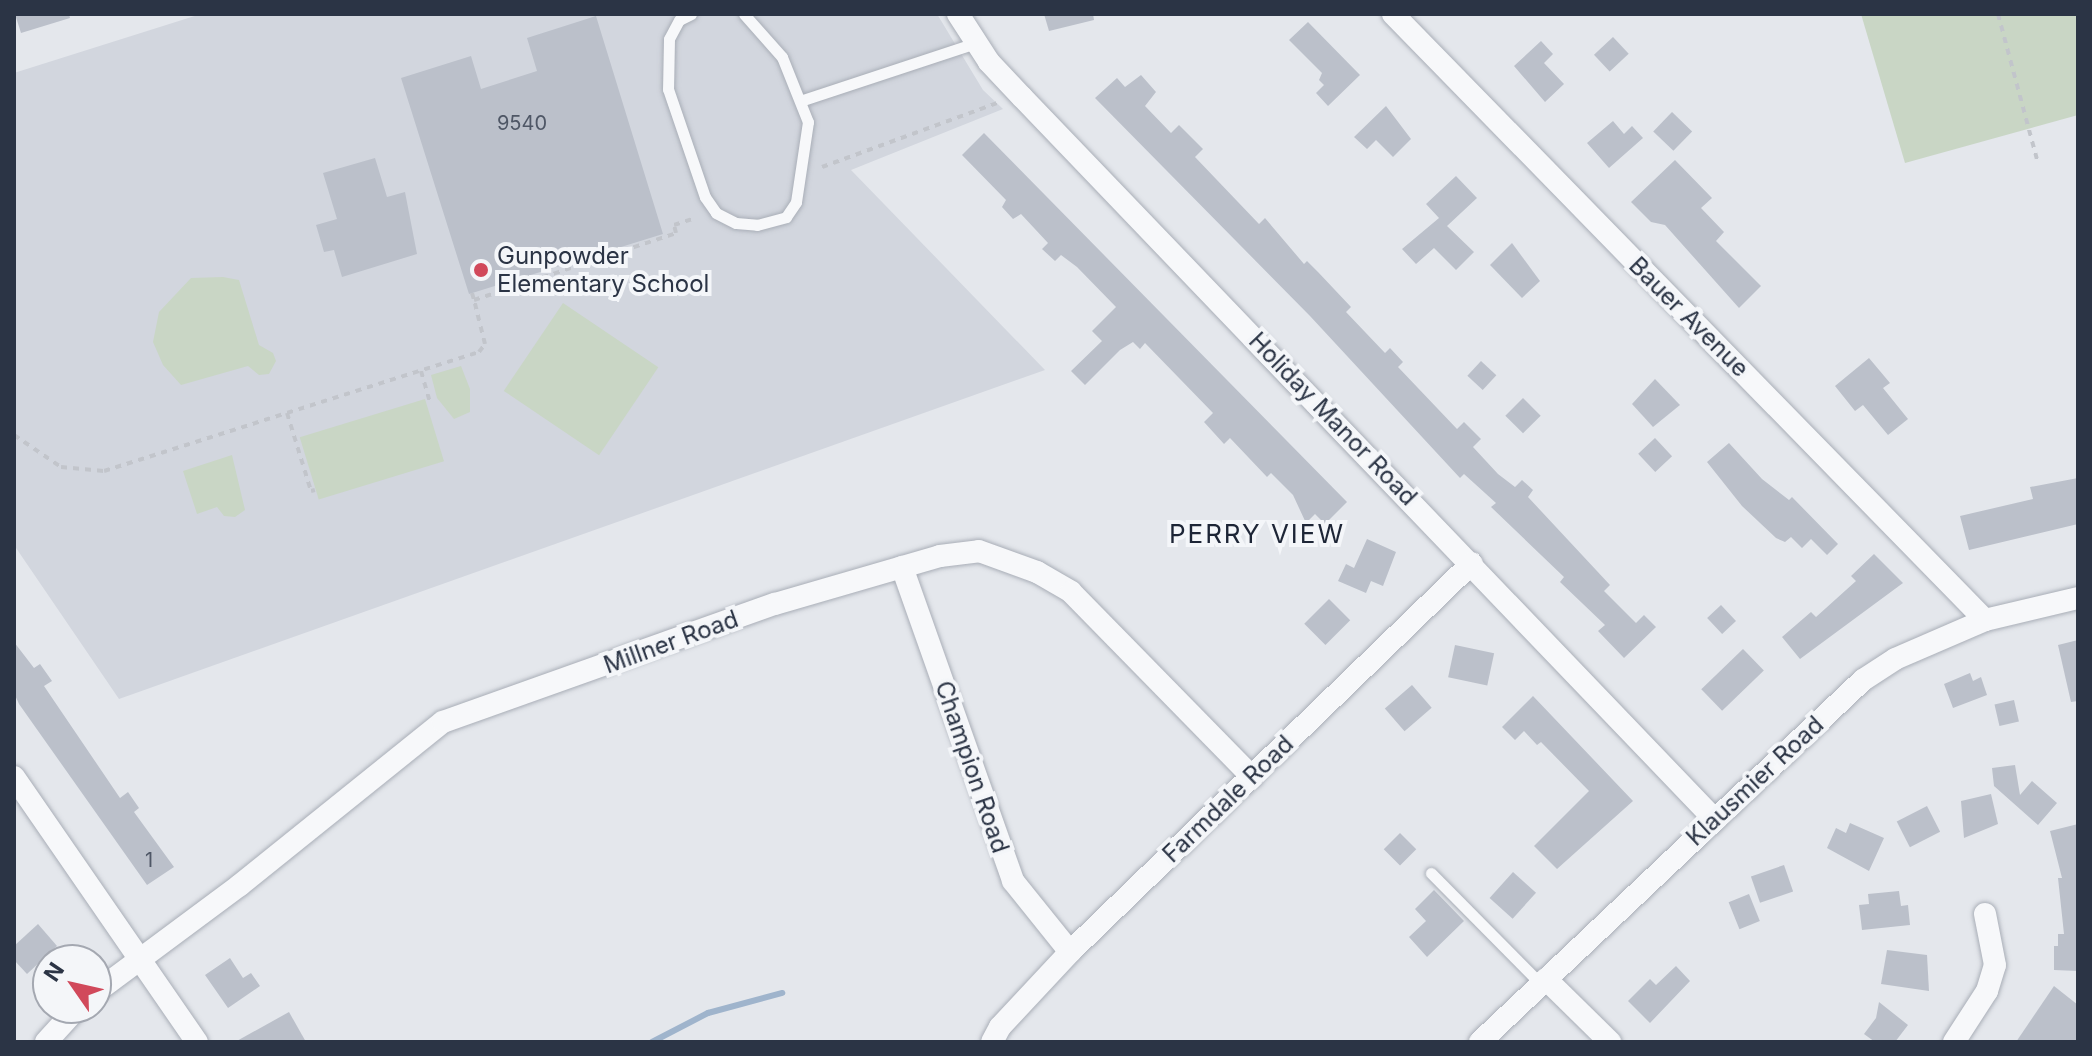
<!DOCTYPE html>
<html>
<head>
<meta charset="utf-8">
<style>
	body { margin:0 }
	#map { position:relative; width:2092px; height:1056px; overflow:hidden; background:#e4e7ec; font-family:Inter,sans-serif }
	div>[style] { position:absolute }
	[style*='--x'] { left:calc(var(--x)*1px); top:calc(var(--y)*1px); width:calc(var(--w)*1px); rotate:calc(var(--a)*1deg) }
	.built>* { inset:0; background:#d2d6de }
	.green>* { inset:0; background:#c9d6c5; transform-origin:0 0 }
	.stream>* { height:6px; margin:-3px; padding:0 3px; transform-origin:3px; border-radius:3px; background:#9fb4cc }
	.building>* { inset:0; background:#bbc0ca; transform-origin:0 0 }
	.path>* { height:4px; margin-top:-2px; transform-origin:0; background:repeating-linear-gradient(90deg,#c2c5cb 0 6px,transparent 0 12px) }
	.roads { filter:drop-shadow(0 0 2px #a9aeb7) drop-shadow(0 0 2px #a9aeb7) }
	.service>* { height:11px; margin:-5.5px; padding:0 5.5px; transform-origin:5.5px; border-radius:5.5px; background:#f7f8fa }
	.minor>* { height:22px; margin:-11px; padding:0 11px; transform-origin:11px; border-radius:11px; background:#f7f8fa }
	.dots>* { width:22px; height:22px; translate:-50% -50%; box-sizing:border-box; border:4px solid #f4f6f9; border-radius:50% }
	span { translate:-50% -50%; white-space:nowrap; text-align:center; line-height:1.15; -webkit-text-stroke:8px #f4f6f9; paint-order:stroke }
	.number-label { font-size:20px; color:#4f5766 }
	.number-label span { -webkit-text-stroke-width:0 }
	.poi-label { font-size:24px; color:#2b3445 }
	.left { translate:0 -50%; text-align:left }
	.street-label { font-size:24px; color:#2b3445 }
	.neighbourhood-label { font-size:26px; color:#1d2536; letter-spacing:2px }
	.frame { position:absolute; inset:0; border:16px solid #2b3445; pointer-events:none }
	.north { position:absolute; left:32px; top:944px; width:80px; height:80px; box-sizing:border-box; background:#f4f6f9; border:2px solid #a4a8b1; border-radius:50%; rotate:304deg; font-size:22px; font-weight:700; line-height:32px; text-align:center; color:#2b3445 }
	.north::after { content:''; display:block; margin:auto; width:28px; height:36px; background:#d1495b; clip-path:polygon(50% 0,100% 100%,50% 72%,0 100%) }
</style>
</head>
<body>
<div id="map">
	<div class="built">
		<div style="clip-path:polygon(201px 14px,937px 14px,983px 90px,1003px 109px,851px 170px,1045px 370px,119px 699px,14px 545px,14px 73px)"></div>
	</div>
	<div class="green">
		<div style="clip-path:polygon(1861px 14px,2078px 14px,2078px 115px,1905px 163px)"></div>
		<div style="clip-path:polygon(223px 277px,239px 280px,259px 345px,273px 353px,276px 361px,269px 374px,259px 375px,248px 366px,181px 385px,163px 365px,153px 342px,159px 312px,191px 278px)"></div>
		<div style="left:563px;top:303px;width:115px;height:106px;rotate:34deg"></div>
		<div style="clip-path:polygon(461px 366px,470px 389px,470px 412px,454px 419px,437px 398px,431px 375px)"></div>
		<div style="left:425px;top:399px;width:65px;height:131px;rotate:73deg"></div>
		<div style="clip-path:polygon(232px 455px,245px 510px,235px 517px,224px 516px,217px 507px,197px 514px,183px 471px)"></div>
	</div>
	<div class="stream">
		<div style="--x:652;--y:1042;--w:63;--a:-27.4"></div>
		<div style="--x:708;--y:1013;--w:77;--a:-15.1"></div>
	</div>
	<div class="building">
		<div style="clip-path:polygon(15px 14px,69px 14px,70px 18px,21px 33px)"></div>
		<div style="clip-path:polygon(1044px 14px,1093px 14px,1094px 20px,1049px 31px)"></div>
		<div style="clip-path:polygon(596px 16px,663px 234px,469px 294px,401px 78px,471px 56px,481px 89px,537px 71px,527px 38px)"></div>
		<div style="clip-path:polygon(1308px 22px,1360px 75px,1328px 106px,1316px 93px,1324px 85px,1319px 80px,1322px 73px,1289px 40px)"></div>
		<div style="left:1613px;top:37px;width:23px;height:26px;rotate:47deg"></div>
		<div style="clip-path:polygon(1541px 41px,1553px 54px,1544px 63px,1564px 84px,1545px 102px,1514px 66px)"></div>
		<div style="clip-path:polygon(1141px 75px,1156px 92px,1145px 106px,1171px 133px,1179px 125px,1203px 149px,1195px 157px,1259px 224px,1265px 218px,1304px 264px,1307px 261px,1318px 272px,1351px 307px,1346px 312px,1385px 353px,1390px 348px,1403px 362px,1398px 367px,1457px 429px,1464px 422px,1481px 439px,1473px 447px,1498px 474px,1515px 487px,1522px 480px,1533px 490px,1528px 497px,1610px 585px,1604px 591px,1636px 623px,1644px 615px,1656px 627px,1624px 658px,1598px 631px,1605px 625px,1560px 582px,1564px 577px,1491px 507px,1496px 503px,1464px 474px,1460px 478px,1310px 316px,1095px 98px,1117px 78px,1125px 87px)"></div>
		<div style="clip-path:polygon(1386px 106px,1411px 139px,1393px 157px,1376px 140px,1367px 149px,1354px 137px)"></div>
		<div style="left:1672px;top:112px;width:28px;height:27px;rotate:44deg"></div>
		<div style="clip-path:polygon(1613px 121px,1624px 134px,1632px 126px,1643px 138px,1609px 168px,1587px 143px)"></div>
		<div style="clip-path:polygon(984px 133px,1347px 502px,1325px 524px,1315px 514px,1306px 523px,1293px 495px,1271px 473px,1267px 477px,1230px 438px,1224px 444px,1204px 422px,1213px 413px,1145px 343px,1140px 349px,1133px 342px,1120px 350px,1085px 385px,1071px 371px,1102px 341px,1092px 331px,1116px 307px,1077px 267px,1061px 255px,1055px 261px,1042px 249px,1048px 243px,1021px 214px,1013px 219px,1002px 207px,1006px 200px,962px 155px)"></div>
		<div style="clip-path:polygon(375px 158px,387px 197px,405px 192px,417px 254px,342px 277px,334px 250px,324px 252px,316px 225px,337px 219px,323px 173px)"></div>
		<div style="clip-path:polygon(1675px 160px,1712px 198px,1701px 208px,1724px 232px,1716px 241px,1761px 286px,1739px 308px,1665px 225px,1651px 222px,1631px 202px)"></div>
		<div style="clip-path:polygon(1456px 176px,1477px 198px,1447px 226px,1474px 252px,1456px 270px,1434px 248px,1416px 264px,1402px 249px,1439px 218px,1426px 204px)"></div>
		<div style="clip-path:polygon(1512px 243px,1540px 281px,1522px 298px,1490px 265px)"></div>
		<div style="clip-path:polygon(1869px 358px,1890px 383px,1883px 388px,1908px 419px,1888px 435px,1863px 405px,1855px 411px,1835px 386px)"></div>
		<div style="left:1481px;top:361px;width:21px;height:20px;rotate:43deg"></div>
		<div style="clip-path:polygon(1655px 379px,1680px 405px,1653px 427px,1632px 404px)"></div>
		<div style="left:1523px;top:398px;width:25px;height:25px;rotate:45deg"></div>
		<div style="left:1655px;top:438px;width:25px;height:23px;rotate:47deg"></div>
		<div style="clip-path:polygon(1729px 443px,1762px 479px,1789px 500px,1792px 497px,1838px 544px,1827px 555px,1811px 539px,1802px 548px,1791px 537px,1785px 542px,1776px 538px,1742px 506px,1707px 462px)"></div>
		<div style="clip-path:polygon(2078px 478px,2078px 524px,1969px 550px,1960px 516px,2033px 499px,2030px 487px)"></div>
		<div style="clip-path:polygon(1367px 539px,1396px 552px,1383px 586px,1371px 581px,1366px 593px,1338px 581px,1346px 564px,1354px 568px)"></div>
		<div style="clip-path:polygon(1874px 554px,1903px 583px,1800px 659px,1782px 637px,1811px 612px,1816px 617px,1856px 581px,1851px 576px)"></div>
		<div style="left:1329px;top:599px;width:30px;height:35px;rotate:45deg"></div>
		<div style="left:1721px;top:605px;width:22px;height:19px;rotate:47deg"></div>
		<div style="clip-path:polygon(2078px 640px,2078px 701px,2071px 702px,2058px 645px)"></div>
		<div style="clip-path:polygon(14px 642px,34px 668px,40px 664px,52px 681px,44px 686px,120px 798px,128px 792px,139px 808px,134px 812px,174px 867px,147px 885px,19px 704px,14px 693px)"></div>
		<div style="left:1455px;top:645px;width:40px;height:33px;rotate:12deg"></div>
		<div style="left:1743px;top:649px;width:30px;height:58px;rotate:46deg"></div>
		<div style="clip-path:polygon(1970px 673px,1973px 681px,1981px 677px,1987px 695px,1953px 708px,1944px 684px)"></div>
		<div style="left:1412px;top:685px;width:30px;height:36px;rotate:49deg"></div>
		<div style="clip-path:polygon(1533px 696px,1633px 801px,1557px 869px,1534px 846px,1589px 791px,1541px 742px,1537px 745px,1524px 731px,1515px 740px,1502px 727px)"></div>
		<div style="left:2014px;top:700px;width:22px;height:20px;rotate:77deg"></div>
		<div style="clip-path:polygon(2015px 765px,2020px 795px,2032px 781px,2057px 803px,2038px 825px,1994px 786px,1992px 768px)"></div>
		<div style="clip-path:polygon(1991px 794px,1998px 824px,1964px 838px,1961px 801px)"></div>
		<div style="left:1927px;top:806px;width:29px;height:34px;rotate:63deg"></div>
		<div style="clip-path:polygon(1850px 823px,1884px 838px,1869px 871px,1827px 848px,1836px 828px,1846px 833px)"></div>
		<div style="clip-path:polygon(2078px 824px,2078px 971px,2054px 970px,2054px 946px,2058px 946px,2058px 934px,2064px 934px,2058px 878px,2062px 878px,2050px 831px)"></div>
		<div style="left:1400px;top:833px;width:23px;height:23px;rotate:45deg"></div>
		<div style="left:1784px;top:865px;width:28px;height:35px;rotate:71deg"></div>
		<div style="left:1513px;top:872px;width:31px;height:35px;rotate:42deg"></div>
		<div style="clip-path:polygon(1434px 890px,1464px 921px,1427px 957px,1409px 937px,1426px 921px,1415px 909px)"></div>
		<div style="clip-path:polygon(1899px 891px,1901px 906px,1908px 905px,1910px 925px,1862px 930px,1859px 905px,1869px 904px,1868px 894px)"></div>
		<div style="left:1749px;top:894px;width:29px;height:22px;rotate:68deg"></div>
		<div style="clip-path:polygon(38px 924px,57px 946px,27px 974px,14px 960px,14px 946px)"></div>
		<div style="clip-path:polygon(1887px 950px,1927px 955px,1929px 991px,1881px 984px)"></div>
		<div style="clip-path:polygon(230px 958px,243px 978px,251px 973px,260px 986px,228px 1008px,205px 975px)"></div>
		<div style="clip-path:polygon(1676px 966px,1690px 981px,1650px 1023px,1628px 1001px,1650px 979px,1656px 985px)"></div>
		<div style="clip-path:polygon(2054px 986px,2078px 1005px,2078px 1042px,2016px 1042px)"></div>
		<div style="clip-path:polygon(1879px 1002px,1908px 1025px,1895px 1042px,1875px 1042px,1864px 1034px,1876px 1018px)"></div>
		<div style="clip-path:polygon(289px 1012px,306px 1042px,235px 1042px)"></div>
	</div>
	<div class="path">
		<div style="--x:1998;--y:14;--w:151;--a:75"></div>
		<div style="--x:822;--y:167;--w:189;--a:-20.1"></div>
		<div style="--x:472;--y:293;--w:7;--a:74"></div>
		<div style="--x:474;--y:300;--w:213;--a:-18.3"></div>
		<div style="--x:676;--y:233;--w:8;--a:-104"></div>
		<div style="--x:674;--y:225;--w:22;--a:-18"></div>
		<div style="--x:421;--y:371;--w:33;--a:74"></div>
		<div style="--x:287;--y:413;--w:82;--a:72.9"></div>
		<div style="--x:311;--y:491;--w:4;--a:-14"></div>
		<div style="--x:14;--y:435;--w:57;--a:34.2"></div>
		<div style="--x:61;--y:467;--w:43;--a:5.3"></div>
		<div style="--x:104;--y:471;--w:393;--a:-17.6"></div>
		<div style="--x:479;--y:352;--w:10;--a:-53"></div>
		<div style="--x:485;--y:344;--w:45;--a:-104"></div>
	</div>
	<div class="roads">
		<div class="service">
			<div style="--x:691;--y:14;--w:13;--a:153"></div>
			<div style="--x:679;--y:20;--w:21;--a:118"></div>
			<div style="--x:669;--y:39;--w:50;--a:91.1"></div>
			<div style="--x:668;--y:89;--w:114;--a:71.1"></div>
			<div style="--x:705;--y:197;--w:19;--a:55"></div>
			<div style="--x:716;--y:213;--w:22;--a:27"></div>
			<div style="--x:736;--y:223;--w:21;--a:5"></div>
			<div style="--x:757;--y:225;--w:30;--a:-15"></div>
			<div style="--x:786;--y:217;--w:18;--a:-56"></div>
			<div style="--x:796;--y:202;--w:81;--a:-81.5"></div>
			<div style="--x:808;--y:122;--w:70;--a:-111.8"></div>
			<div style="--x:782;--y:57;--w:57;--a:-131.5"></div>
			<div style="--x:803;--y:100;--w:181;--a:-18.3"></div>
			<div style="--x:1431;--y:873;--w:156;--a:45.3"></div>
		</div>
		<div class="minor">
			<div style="--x:958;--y:14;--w:57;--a:57.1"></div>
			<div style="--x:989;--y:62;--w:48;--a:46.7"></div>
			<div style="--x:1022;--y:97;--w:1001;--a:46.21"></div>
			<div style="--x:1393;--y:14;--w:847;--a:45.67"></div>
			<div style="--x:902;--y:567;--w:333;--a:70.5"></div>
			<div style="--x:1013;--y:881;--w:91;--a:51.2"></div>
			<div style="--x:14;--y:777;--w:322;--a:55.4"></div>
			<div style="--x:1546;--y:979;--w:90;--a:44.5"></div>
			<div style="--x:96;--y:992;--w:179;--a:-36.6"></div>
			<div style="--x:240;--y:885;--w:260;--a:-38.8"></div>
			<div style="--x:443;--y:722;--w:352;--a:-19.6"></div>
			<div style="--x:775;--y:604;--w:172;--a:-16.2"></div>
			<div style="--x:940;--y:556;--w:39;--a:-7"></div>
			<div style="--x:979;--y:551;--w:62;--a:19.9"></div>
			<div style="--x:1037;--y:572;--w:39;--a:30"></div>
			<div style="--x:1071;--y:592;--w:259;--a:45.6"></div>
			<div style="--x:46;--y:1042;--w:46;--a:-47.6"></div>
			<div style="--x:992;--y:1042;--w:17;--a:-62"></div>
			<div style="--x:1000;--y:1027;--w:103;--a:-47"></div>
			<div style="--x:1070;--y:952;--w:559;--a:-44.06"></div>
			<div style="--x:1480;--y:1042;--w:527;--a:-43.39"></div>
			<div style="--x:1863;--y:680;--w:38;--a:-33"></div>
			<div style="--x:1895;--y:659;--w:98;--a:-23.4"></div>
			<div style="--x:1985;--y:620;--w:96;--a:-13.3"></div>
			<div style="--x:1954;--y:1042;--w:61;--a:-57.1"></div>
			<div style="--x:1987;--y:991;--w:27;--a:-73"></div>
			<div style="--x:1995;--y:965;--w:52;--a:-101.1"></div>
		</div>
	</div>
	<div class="dots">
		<div style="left:481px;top:270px;background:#d1495b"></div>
	</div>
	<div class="number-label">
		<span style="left:522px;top:123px">9540</span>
		<span style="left:149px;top:860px">1</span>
	</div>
	<div class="poi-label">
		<span class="left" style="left:497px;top:270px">Gunpowder<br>Elementary School</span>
	</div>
	<div class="street-label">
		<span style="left:1689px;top:317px;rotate:45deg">Bauer Avenue</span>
		<span style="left:1333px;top:419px;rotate:46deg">Holiday Manor Road</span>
		<span style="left:671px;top:642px;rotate:-20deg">Millner Road</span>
		<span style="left:972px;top:767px;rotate:71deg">Champion Road</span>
		<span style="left:1755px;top:781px;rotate:-43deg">Klausmier Road</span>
		<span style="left:1228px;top:799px;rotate:-44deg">Farmdale Road</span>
	</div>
	<div class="neighbourhood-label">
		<span style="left:1257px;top:534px">PERRY VIEW</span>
	</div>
	<div class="frame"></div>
	<div class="north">N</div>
</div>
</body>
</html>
